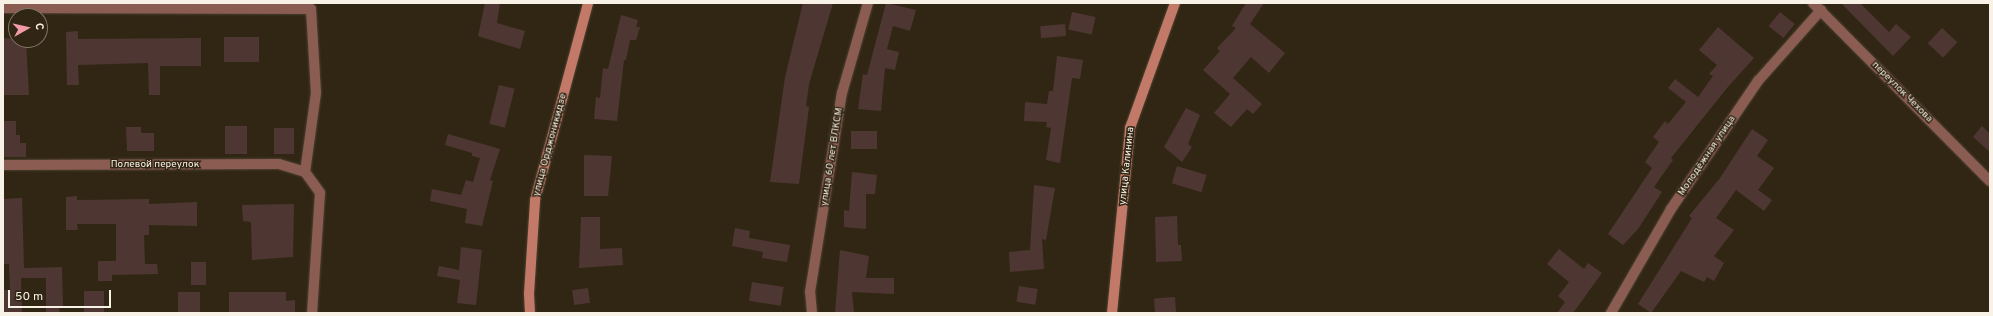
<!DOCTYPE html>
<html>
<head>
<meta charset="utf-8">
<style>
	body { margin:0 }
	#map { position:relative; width:1993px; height:316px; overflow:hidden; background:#312614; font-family:Overpass,sans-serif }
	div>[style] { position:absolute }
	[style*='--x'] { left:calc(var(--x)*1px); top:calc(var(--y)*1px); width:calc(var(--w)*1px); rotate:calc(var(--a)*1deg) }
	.building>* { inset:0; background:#4e3732; transform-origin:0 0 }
	.roads { filter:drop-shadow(0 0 1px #4d4231) drop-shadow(0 0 1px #4d4231) }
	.street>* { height:10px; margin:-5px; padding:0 5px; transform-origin:5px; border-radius:5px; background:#8b5c51 }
	.secondary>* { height:10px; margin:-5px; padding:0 5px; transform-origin:5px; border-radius:5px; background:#c37967 }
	span { translate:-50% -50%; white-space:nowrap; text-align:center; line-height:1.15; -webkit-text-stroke:3px #312614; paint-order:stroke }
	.street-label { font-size:10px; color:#f8f1e5 }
	.frame { position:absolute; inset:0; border:4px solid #f8f1e5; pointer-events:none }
	.north { position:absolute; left:8px; top:8px; width:40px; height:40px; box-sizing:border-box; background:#312614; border:1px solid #817768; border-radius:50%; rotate:82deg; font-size:11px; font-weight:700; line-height:16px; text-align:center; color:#f8f1e5 }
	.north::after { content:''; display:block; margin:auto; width:14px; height:18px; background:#f39aa9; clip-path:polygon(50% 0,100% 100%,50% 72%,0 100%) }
	.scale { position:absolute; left:8px; top:290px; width:103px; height:18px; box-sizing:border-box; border:2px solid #f8f1e5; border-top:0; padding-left:5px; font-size:12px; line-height:14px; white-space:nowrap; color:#f8f1e5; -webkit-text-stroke:3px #312614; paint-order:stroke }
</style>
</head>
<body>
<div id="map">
	<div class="building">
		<div style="clip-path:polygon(485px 3px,500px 3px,497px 23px,525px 31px,520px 49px,478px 36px)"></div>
		<div style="clip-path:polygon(803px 3px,833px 3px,809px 84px,806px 106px,809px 107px,799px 184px,770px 182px,785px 77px)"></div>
		<div style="clip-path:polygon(886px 3px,916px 10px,910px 31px,893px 26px,887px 49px,899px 52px,895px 70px,885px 68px,881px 111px,858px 109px,863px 74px,867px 75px)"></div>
		<div style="clip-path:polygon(1246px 3px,1264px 3px,1250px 24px,1285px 53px,1269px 73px,1251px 57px,1233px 78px,1262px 104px,1253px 114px,1247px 109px,1231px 127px,1214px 113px,1230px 94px,1203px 70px,1220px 51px,1217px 48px,1236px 28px,1232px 26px)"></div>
		<div style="clip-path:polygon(1841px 3px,1860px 3px,1889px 32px,1896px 24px,1911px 37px,1893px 56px)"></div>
		<div style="left:1072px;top:12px;width:24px;height:18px;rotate:12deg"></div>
		<div style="left:1780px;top:12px;width:19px;height:18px;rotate:39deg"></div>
		<div style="clip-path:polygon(621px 15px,638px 20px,636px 27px,640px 27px,636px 40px,630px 40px,626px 60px,624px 60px,617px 121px,594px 119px,596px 97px,600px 98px,603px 68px,608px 69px)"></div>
		<div style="left:1065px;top:24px;width:12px;height:25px;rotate:85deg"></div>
		<div style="clip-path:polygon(1718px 27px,1754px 58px,1727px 88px,1671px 158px,1673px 160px,1654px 187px,1662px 192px,1638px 229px,1623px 245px,1608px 234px,1652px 168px,1645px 162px,1659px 142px,1653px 137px,1665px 121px,1668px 124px,1686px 102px,1668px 88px,1675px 79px,1698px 97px,1713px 76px,1709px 74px,1717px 65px,1699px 50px)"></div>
		<div style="left:1942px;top:28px;width:21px;height:21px;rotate:43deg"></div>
		<div style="clip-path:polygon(78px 31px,78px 39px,201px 38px,201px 66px,160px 66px,160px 95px,149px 95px,148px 63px,78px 65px,79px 85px,67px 85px,66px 32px)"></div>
		<div style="left:224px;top:37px;width:35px;height:25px"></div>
		<div style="clip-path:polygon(3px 38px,26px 40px,29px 95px,3px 95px)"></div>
		<div style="clip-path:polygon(1057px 56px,1083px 60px,1080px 79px,1072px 78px,1060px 163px,1046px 160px,1051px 128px,1046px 127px,1047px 122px,1024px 121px,1025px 102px,1047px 104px,1049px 91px,1053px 91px)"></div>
		<div style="left:499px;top:85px;width:16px;height:40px;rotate:14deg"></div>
		<div style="clip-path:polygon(1186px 108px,1200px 115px,1188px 144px,1192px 147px,1182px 162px,1164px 147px)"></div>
		<div style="clip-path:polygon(3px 121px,16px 121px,16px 135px,20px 135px,20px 143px,26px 143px,26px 157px,3px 157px)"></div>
		<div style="left:225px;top:126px;width:22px;height:28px"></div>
		<div style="clip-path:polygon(1982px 126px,1990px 134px,1990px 152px,1973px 137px)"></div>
		<div style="clip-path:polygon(126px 127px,141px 127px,141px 133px,154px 133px,154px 151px,127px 151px)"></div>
		<div style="left:294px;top:128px;width:26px;height:20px;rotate:90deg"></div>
		<div style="clip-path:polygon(1752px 129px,1768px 140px,1757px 156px,1774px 168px,1758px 190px,1772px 200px,1764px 211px,1736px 190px,1716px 218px,1734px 230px,1714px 256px,1724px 263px,1714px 281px,1707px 277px,1704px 282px,1681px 271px,1651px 313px,1638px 304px,1692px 218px,1689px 216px,1720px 178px)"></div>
		<div style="left:851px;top:131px;width:26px;height:18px"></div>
		<div style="clip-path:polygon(448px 134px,500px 149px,490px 180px,493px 181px,482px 226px,465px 223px,467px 209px,430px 201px,432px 189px,461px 195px,466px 180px,473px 182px,480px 158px,472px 156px,472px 153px,445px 145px)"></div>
		<div style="clip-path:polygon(584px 155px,612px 156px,608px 196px,584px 196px)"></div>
		<div style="left:1177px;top:166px;width:31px;height:18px;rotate:17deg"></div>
		<div style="clip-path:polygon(852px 172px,877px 175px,875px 194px,866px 194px,866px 229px,844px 227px,844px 210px,849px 211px)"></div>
		<div style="clip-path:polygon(1034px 185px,1055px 188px,1046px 240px,1042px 239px,1044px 269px,1010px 272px,1009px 252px,1030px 250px)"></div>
		<div style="clip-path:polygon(77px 196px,77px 200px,149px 199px,149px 204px,197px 202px,197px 226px,149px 225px,149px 235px,144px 235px,145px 264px,157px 264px,158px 274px,112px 275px,112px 281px,98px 281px,98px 261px,116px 261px,116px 224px,77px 224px,78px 230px,66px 230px,66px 197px)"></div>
		<div style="clip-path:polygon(22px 198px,24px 268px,62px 267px,63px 307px,59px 307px,60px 313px,46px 313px,46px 278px,21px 278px,22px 313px,3px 313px,3px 290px,10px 290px,9px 264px,3px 264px,3px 199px)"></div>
		<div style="clip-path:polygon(294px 204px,293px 257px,252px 260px,251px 222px,243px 221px,242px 205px)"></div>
		<div style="clip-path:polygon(1177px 216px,1178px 245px,1181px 245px,1182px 261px,1156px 262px,1155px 217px)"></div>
		<div style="clip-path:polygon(581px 217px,600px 217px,600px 249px,622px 248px,623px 265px,579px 268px)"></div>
		<div style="clip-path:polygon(735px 228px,750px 231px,749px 238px,790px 245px,787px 262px,762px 258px,763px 252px,732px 246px)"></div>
		<div style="clip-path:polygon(461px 247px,482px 250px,476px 305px,457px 303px,460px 280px,437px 276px,439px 266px,459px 270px)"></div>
		<div style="clip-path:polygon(1559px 249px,1584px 269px,1588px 263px,1602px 273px,1573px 313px,1557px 313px,1565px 302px,1558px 296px,1569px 282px,1547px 264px)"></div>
		<div style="clip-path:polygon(840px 250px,869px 256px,866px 278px,894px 278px,894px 294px,852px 292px,854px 313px,835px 313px)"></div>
		<div style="left:191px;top:262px;width:15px;height:23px"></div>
		<div style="left:752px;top:282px;width:32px;height:19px;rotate:9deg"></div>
		<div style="left:1019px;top:286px;width:19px;height:16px;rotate:9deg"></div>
		<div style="left:588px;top:288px;width:15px;height:16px;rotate:82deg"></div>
		<div style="left:84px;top:291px;width:20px;height:22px"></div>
		<div style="left:178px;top:292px;width:22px;height:21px"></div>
		<div style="clip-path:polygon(229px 292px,286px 292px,286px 301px,295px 300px,295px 313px,229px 313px)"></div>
		<div style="left:1175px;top:297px;width:16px;height:21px;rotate:86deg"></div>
	</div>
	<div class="roads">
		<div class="street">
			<div style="--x:1813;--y:3;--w:251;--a:45.2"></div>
			<div style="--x:3;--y:8;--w:308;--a:0.2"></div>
			<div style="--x:311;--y:9;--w:84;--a:86.6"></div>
			<div style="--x:316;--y:93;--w:80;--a:97.9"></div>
			<div style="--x:305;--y:172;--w:26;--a:54"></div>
			<div style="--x:320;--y:193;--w:120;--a:93.8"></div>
			<div style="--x:3;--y:165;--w:276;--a:-0.2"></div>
			<div style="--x:279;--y:164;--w:27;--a:17"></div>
			<div style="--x:812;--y:313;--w:21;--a:-95"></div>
			<div style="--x:810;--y:292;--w:202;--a:-80.9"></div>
			<div style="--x:842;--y:93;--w:94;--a:-73.9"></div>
			<div style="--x:1611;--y:313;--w:120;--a:-60"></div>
			<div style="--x:1671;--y:209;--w:155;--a:-55.8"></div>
			<div style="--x:1758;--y:81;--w:95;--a:-48.4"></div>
		</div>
		<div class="secondary">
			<div style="--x:530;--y:313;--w:19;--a:-93"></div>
			<div style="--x:529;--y:294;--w:94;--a:-86.3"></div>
			<div style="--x:535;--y:200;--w:204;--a:-74.9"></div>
			<div style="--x:1112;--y:313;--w:186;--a:-84.4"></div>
			<div style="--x:1130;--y:128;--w:133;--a:-70.2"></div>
		</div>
	</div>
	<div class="street-label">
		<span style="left:1902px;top:92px;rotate:45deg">переулок Чехова</span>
		<span style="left:550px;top:145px;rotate:-75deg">улица Орджоникидзе</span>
		<span style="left:1707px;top:156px;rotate:-56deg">Молодёжная улица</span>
		<span style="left:832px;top:157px;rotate:-81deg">улица 60 лет ВЛКСМ</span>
		<span style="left:155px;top:165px">Полевой переулок</span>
		<span style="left:1127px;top:166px;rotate:-84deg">улица Калинина</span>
	</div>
	<div class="frame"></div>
	<div class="north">С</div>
	<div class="scale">50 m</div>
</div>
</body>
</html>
